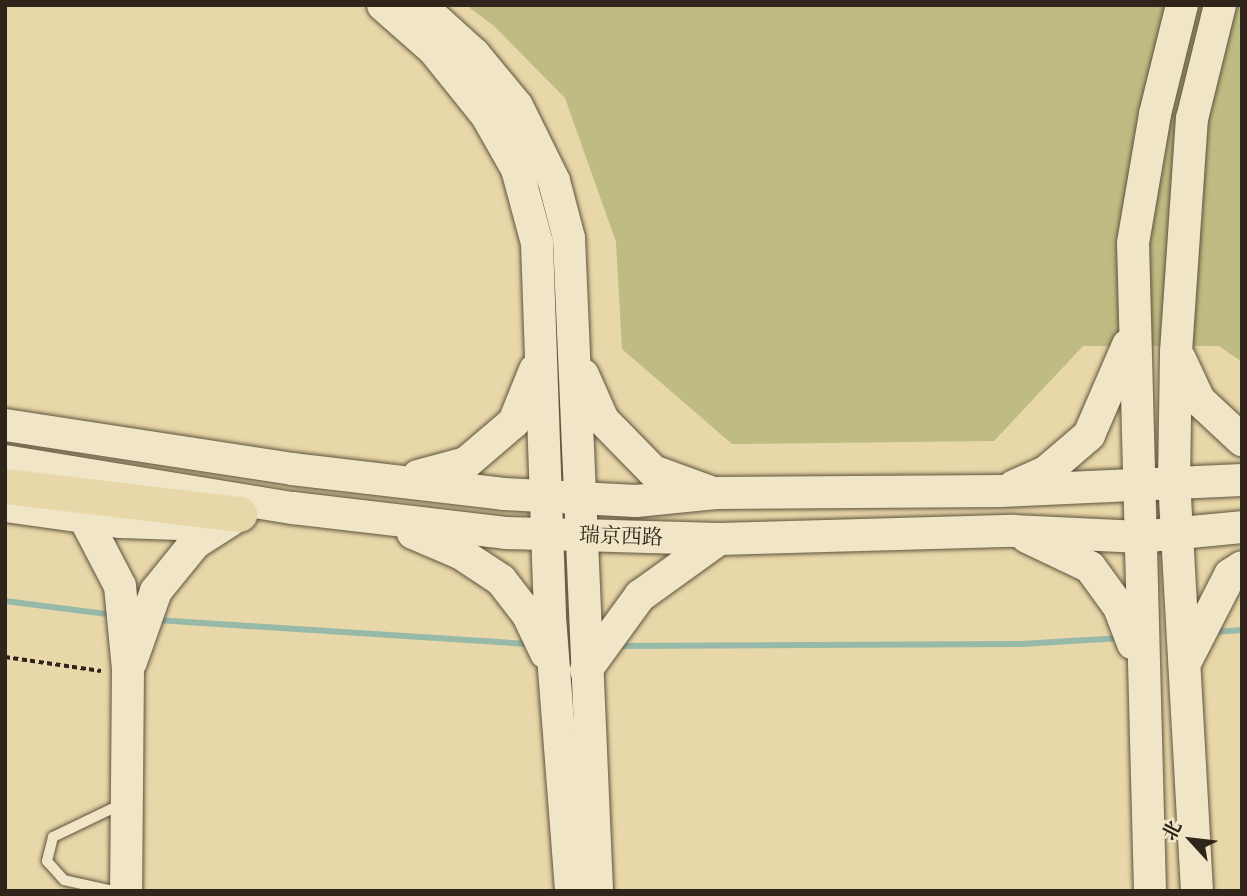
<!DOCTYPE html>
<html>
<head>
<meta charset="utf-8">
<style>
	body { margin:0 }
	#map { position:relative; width:1247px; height:896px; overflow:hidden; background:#e8d7a8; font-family:"IM FELL Double Pica","Noto Serif SC",serif }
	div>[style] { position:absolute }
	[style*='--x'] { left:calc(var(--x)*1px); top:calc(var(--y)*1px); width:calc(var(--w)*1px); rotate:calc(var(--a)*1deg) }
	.green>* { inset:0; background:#bebc83 }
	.stream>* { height:6px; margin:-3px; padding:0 3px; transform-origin:3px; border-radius:3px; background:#97b9aa }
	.path>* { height:3.5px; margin-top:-1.75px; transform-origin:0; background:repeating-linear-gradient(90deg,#30251a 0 5px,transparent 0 8.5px) }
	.roads { filter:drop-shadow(0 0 2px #5e523e) drop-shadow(0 0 2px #5e523e) }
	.lane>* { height:10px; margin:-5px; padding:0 5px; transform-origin:5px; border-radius:5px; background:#f0e5c6 }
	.secondary>* { height:32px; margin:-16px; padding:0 16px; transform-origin:16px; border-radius:16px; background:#f0e5c6 }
	.primary>* { height:35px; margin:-17.5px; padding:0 17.5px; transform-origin:17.5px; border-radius:17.5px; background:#e8d7a8 }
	span { translate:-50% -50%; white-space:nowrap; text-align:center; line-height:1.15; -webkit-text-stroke:5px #f0e5c6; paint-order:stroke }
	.street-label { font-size:21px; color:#30251a }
	.frame { position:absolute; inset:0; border:7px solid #30251a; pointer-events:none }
	.north { position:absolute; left:1156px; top:805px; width:70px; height:70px; -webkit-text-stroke:5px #f0e5c6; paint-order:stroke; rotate:297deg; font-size:19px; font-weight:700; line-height:28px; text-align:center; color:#30251a }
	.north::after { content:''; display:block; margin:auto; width:24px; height:32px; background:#30251a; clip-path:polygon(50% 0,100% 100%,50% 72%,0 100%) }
</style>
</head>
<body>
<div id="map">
	<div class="green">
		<div style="clip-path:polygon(466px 5px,1242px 5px,1242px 362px,1219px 346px,1083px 346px,994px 441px,732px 444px,622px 349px,616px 242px,565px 98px,494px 26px)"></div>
	</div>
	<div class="stream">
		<div style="--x:5;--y:601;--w:111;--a:7.3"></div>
		<div style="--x:157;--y:620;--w:374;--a:3.7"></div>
		<div style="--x:1212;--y:632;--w:30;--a:-4"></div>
		<div style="--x:618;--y:646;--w:403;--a:-0.3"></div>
		<div style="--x:1021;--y:644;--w:100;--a:-3.4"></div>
	</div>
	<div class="path">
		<div style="--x:5;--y:657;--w:97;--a:8.3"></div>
	</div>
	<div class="roads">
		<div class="lane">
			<div style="--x:113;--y:891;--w:50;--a:-167.3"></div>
			<div style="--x:64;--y:880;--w:25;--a:-132"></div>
			<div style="--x:47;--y:861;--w:25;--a:-76"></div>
			<div style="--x:53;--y:837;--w:79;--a:-25.6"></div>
		</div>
		<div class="secondary">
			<div style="--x:383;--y:5;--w:68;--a:41.4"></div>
			<div style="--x:434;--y:50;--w:85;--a:51.2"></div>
			<div style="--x:487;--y:116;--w:61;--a:60.5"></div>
			<div style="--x:517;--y:169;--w:77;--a:74.9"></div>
			<div style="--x:537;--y:243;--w:374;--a:88"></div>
			<div style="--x:550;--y:617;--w:275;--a:85.6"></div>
			<div style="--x:420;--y:5;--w:73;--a:42.2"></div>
			<div style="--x:474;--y:54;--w:67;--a:50.4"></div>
			<div style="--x:517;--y:106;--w:84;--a:63.7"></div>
			<div style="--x:554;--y:181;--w:59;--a:75.3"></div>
			<div style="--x:569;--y:238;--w:654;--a:87.54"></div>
			<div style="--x:1180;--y:359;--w:45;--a:65.1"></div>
			<div style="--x:1199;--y:400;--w:59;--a:42.9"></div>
			<div style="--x:583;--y:375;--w:49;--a:66"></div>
			<div style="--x:603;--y:420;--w:71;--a:45.6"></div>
			<div style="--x:653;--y:471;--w:59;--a:20"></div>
			<div style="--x:5;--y:425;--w:290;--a:8.7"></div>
			<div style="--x:292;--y:469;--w:213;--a:6.7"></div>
			<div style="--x:504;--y:494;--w:132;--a:3"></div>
			<div style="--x:636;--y:501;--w:80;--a:-5.7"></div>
			<div style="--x:716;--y:493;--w:285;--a:-0.4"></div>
			<div style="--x:1001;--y:491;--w:241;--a:-2.6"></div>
			<div style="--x:5;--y:461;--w:292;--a:9.3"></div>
			<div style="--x:293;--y:508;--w:214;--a:6.7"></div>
			<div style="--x:506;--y:533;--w:213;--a:1.6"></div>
			<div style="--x:719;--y:539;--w:294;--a:-1.6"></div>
			<div style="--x:1013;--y:531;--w:126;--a:2.7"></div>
			<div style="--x:1139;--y:537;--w:103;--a:-5.5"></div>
			<div style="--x:418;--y:476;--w:50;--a:-15.2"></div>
			<div style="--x:466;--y:463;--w:63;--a:-40.5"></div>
			<div style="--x:514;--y:422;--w:56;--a:-68"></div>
			<div style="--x:1014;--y:486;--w:35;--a:-24"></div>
			<div style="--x:1046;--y:472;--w:57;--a:-40.7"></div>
			<div style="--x:1089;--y:435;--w:98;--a:-66.6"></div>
			<div style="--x:5;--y:506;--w:116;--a:7.9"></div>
			<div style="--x:120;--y:522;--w:60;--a:1.9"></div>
			<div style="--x:180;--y:524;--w:36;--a:-9"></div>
			<div style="--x:83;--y:515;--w:80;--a:62.5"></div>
			<div style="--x:120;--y:586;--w:83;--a:84.5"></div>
			<div style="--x:128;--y:669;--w:222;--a:90.5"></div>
			<div style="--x:413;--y:533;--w:51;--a:23.1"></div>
			<div style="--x:460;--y:553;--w:49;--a:33.4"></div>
			<div style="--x:501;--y:580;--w:44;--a:52.4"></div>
			<div style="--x:528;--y:615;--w:42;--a:64.7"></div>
			<div style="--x:1027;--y:537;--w:70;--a:25.5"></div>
			<div style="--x:1090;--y:567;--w:49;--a:54.1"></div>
			<div style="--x:1119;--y:607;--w:39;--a:69"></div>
			<div style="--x:1186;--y:661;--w:97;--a:-62.9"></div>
			<div style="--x:1230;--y:575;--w:14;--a:-34"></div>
			<div style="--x:131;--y:662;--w:75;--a:-70.6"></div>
			<div style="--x:156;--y:591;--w:62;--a:-50.9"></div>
			<div style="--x:195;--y:543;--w:43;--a:-32.6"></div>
			<div style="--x:586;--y:670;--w:92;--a:-53.9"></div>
			<div style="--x:640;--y:596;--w:97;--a:-35.8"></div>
			<div style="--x:1150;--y:891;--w:648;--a:-91.5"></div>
			<div style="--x:1133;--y:243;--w:131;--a:-80.3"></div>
			<div style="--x:1155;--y:114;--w:112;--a:-76.1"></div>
			<div style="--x:1197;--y:891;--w:410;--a:-93.2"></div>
			<div style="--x:1174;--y:482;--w:130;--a:-89.1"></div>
			<div style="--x:1176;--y:352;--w:234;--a:-86.1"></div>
			<div style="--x:1192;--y:119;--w:117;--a:-76.2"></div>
		</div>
		<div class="primary">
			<div style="--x:5;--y:486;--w:236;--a:6.8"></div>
		</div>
	</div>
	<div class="street-label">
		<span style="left:621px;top:537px;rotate:2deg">瑞京西路</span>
	</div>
	<div class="frame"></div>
	<div class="north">北</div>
</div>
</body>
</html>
